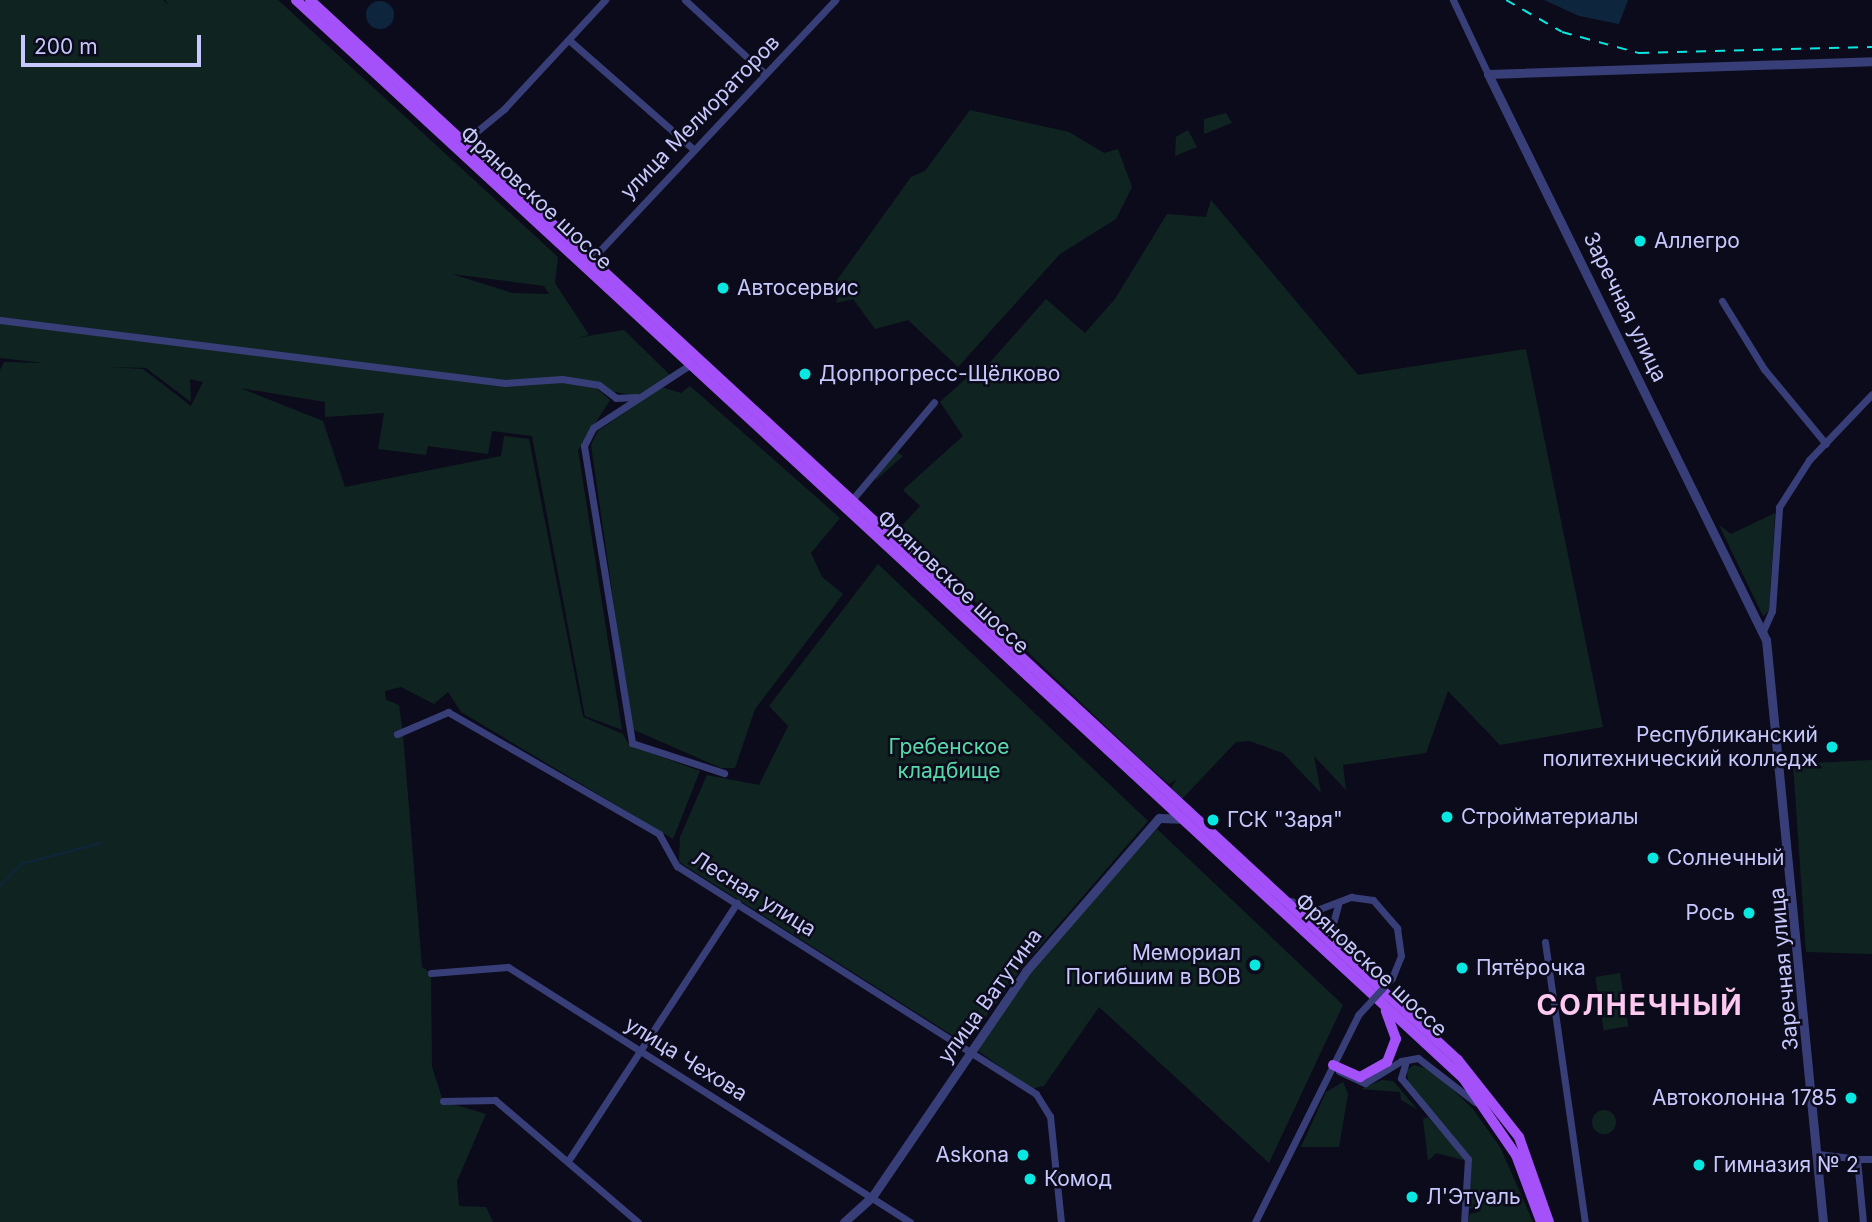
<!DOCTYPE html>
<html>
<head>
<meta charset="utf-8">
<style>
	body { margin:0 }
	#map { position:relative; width:1872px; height:1222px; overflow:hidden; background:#0c0b1b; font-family:Inter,sans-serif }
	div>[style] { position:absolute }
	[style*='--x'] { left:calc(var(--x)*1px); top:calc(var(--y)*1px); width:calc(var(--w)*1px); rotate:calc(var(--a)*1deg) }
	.green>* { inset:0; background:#0f2421; transform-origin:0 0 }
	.round { border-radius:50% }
	.water>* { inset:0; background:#0d263d }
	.stream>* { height:2px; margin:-1px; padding:0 1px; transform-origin:1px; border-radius:1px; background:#0d263d }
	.minor>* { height:7px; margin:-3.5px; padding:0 3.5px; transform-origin:3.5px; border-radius:3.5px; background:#383e78 }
	.tertiary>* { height:9px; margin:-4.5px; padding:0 4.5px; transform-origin:4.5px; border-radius:4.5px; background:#383e78 }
	.primary>* { height:10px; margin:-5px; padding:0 5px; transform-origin:5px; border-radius:5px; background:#a451f9 }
	.rail>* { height:2px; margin-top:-1px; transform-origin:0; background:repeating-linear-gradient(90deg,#08e8e1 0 10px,transparent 0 19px) }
	.minor-bridge>* { height:7px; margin:-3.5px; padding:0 3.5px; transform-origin:3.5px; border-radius:3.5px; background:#383e78 }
	.dots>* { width:19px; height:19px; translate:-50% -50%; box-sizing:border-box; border:4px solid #0c0b1b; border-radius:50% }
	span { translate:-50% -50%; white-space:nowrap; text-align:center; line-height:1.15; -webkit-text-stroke:5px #0c0b1b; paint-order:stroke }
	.street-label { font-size:21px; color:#c7c8fd }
	.poi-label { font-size:21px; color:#c7c8fd }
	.left { translate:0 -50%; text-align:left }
	.right { translate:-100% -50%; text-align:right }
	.park-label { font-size:21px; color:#57d9a7 }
	.district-label { font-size:28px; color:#fdc9f1; font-weight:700; letter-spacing:2px }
	.scale { position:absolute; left:21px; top:35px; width:180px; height:32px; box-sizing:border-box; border:4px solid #c7c8fd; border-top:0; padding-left:9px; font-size:21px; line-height:24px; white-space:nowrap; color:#c7c8fd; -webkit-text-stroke:5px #0c0b1b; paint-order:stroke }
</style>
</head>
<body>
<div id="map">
	<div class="green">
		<div style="clip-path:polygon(evenodd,0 0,163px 0,170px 6px,165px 0,278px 0,558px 257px,555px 283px,589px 335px,576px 338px,624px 330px,671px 376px,636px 396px,596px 388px,610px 400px,578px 450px,622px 730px,585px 716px,532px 436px,492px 431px,488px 454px,428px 446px,426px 455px,378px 449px,384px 413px,325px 417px,325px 402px,240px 388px,323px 421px,345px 487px,501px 456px,504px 436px,529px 439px,583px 717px,623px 734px,629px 745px,700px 771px,673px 839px,461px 712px,448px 692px,434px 704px,401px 687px,385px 691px,386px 700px,399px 705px,403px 734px,422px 967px,431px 973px,432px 1067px,443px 1101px,486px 1114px,457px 1181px,459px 1206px,486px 1207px,493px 1222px,0 1222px,0 370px,4px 362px,44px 363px,0 358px,0 0,452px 274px,544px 286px,549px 294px,512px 293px,452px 274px,0 0,108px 367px,146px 368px,191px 402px,190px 379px,203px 382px,191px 406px,143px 369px,108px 367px)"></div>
		<div style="clip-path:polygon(970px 110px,1069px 132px,1104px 153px,1118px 149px,1132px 187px,1116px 219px,1060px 254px,958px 367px,908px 320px,875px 329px,853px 299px,836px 303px,838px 293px,827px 294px,911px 177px,925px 171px)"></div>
		<div style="clip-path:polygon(1226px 113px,1232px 123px,1204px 134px,1204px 119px)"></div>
		<div style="clip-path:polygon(1188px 130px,1197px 147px,1175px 156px,1176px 137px)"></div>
		<div style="clip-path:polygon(1211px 200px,1358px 375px,1526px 349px,1603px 727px,1500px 745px,1448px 691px,1426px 753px,1343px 765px,1346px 790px,1314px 756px,1321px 793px,1283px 753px,1249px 741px,1236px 742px,1182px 799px,1171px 788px,1177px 779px,1169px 784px,1140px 759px,899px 529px,920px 506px,903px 490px,963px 436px,940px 402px,972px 373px,978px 376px,1046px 299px,1085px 333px,1115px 299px,1167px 214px,1206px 217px)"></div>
		<div style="clip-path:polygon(690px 386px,840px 518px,811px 553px,822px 577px,843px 594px,755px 709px,735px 768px,721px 768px,632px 729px,591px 445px,598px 431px,662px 387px,681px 393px)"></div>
		<div style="clip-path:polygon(897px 452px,903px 456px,876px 480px,876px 478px)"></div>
		<div style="clip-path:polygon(1775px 513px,1769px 611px,1763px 616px,1719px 525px,1731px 534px)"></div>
		<div style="clip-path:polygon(878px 564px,1148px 821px,1028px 960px,966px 1044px,679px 862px,680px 837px,707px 775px,759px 785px,788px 726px,769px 706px)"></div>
		<div style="clip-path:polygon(1872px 760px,1872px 954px,1806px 952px,1793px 764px)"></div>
		<div style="clip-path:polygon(1157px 829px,1343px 1005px,1269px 1163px,1099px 1007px,1044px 1086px,1031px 1089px,977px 1050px,1035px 965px)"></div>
		<div style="left:1620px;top:973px;width:54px;height:25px;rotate:81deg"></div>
		<div style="clip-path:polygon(1414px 1065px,1432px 1070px,1472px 1108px,1500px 1147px,1533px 1222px,1468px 1222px,1470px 1214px,1482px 1211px,1469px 1208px,1471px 1160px,1408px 1082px,1407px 1070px)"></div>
		<div style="clip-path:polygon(1382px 1080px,1393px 1081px,1417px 1109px,1401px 1100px,1400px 1092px,1361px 1089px)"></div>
		<div style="clip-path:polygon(1343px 1082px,1348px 1094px,1339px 1147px,1301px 1147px,1326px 1092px)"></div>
		<div class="round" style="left:1592px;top:1110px;width:24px;height:24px"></div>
		<div style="clip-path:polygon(1428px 1117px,1464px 1158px,1463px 1160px,1436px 1153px,1428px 1161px,1423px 1119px)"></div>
	</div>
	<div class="water">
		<div style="clip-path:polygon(1544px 0,1628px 0,1619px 24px,1579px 16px)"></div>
		<div class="round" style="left:366px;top:1px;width:28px;height:28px"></div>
	</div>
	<div class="stream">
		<div style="--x:0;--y:886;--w:30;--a:-46"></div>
		<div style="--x:21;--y:864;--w:83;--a:-14.7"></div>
	</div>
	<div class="minor">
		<div style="--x:685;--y:0;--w:108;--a:42.7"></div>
		<div style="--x:1453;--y:0;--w:82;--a:64.7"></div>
		<div style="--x:569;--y:40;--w:164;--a:41.3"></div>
		<div style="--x:464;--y:142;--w:52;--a:-39.5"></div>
		<div style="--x:504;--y:109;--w:149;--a:-47.2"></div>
		<div style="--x:591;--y:260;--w:357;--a:-46.8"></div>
		<div style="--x:1722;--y:301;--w:80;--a:58.3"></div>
		<div style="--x:1764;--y:369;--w:97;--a:50.4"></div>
		<div style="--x:0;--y:320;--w:509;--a:7.11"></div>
		<div style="--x:505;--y:383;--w:57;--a:-4"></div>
		<div style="--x:562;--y:379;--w:37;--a:9"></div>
		<div style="--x:599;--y:385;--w:21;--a:37"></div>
		<div style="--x:616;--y:398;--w:21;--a:-3"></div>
		<div style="--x:688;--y:366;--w:113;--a:146.9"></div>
		<div style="--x:593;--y:428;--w:20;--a:117"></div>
		<div style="--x:584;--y:446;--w:301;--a:80.8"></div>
		<div style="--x:632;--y:743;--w:97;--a:18.1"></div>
		<div style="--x:851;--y:501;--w:129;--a:-50"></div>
		<div style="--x:1763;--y:631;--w:22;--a:-66"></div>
		<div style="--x:1772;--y:611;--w:104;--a:-86.1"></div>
		<div style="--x:1779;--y:507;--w:56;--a:-57.4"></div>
		<div style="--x:1809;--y:460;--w:91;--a:-46.3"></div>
		<div style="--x:397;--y:734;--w:56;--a:-23.3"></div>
		<div style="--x:448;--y:712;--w:244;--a:30"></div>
		<div style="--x:659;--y:834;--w:37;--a:61"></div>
		<div style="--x:677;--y:866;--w:425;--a:32.4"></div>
		<div style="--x:1036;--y:1094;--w:26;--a:58"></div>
		<div style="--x:1050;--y:1116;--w:107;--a:84.1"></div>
		<div style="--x:1291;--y:901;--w:25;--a:23"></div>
		<div style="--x:1314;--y:911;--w:40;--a:-21"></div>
		<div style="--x:1351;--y:897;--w:22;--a:8"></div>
		<div style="--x:1373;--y:900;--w:37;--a:49"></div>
		<div style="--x:1397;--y:928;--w:28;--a:82"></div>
		<div style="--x:1338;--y:905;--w:23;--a:105"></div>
		<div style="--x:1332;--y:927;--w:34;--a:56"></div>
		<div style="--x:1545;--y:942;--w:283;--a:81.9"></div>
		<div style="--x:431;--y:973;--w:77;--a:-4.5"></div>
		<div style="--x:508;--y:967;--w:476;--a:32.4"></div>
		<div style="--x:1406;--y:1061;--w:18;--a:106"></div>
		<div style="--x:1401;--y:1078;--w:105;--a:50.4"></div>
		<div style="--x:1468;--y:1159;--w:63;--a:93.6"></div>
		<div style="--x:1339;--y:1071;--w:29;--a:25"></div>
		<div style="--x:1365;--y:1083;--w:42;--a:-31.4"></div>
		<div style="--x:1401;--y:1061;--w:17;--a:-10"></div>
		<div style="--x:1418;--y:1058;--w:72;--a:37.7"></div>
		<div style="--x:443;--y:1101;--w:52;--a:-1.1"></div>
		<div style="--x:495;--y:1100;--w:188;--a:40.5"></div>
		<div style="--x:1818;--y:1154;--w:39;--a:7"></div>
		<div style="--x:1857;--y:1159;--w:63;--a:84.6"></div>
		<div style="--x:570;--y:1158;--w:305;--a:-56.8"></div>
		<div style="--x:1857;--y:1159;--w:15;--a:0"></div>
		<div style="--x:1255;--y:1222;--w:231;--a:-63.5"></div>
	</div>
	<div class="tertiary">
		<div style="--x:844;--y:1222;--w:38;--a:-42"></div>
		<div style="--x:872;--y:1197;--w:273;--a:-55.7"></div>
		<div style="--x:1026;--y:971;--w:203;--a:-49"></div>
		<div style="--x:1159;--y:818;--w:23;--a:2"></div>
		<div style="--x:1823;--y:1222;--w:585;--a:-95.59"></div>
		<div style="--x:1766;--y:640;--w:631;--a:-116.16"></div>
		<div style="--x:1488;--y:74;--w:384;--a:-1.9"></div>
	</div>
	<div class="primary">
		<div style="--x:296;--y:0;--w:1589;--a:42.73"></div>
		<div style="--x:1463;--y:1078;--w:93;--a:55.5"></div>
		<div style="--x:1516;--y:1155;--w:72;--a:69.5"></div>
		<div style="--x:310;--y:0;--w:1563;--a:42.72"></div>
		<div style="--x:1458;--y:1060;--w:98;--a:51.6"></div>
		<div style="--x:1519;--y:1137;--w:90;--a:70.6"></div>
		<div style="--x:1333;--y:1065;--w:30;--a:24"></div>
		<div style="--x:1360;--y:1077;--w:31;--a:-29"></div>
		<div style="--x:1387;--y:1062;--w:25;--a:-69"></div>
		<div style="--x:1396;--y:1039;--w:30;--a:-110"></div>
	</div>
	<div class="rail">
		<div style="--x:1506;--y:0;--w:64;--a:29.7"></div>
		<div style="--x:1562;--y:32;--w:80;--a:15.3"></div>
		<div style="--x:1639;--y:53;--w:233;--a:-1.5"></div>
	</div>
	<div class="minor-bridge">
		<div style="--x:1358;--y:1015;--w:50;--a:-47.4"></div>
		<div style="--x:1392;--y:978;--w:24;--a:-68"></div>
	</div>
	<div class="dots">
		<div style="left:1640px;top:241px;background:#08e8e1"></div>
		<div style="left:723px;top:288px;background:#08e8e1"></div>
		<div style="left:805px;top:374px;background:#08e8e1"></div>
		<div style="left:1832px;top:747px;background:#08e8e1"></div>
		<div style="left:1447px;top:817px;background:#08e8e1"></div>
		<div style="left:1213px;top:820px;background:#08e8e1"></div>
		<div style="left:1653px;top:858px;background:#08e8e1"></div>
		<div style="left:1749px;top:913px;background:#08e8e1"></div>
		<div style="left:1255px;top:965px;background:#08e8e1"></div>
		<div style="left:1462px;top:968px;background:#08e8e1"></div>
		<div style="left:1851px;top:1098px;background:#08e8e1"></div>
		<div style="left:1023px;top:1155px;background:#08e8e1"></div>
		<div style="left:1699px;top:1165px;background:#08e8e1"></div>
		<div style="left:1030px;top:1179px;background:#08e8e1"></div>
		<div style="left:1412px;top:1197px;background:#08e8e1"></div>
	</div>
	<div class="street-label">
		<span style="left:700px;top:117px;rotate:-46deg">улица Мелиораторов</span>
		<span style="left:536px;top:198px;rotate:43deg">Фряновское шоссе</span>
		<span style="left:1625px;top:307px;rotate:64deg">Заречная улица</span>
		<span style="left:953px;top:582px;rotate:43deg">Фряновское шоссе</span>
		<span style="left:754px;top:894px;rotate:32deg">Лесная улица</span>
		<span style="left:1371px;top:965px;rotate:43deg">Фряновское шоссе</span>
		<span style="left:1784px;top:969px;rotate:-95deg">Заречная улица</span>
		<span style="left:990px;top:996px;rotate:-54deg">улица Ватутина</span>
		<span style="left:686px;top:1059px;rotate:32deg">улица Чехова</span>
	</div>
	<div class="poi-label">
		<span class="left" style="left:1654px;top:241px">Аллегро</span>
		<span class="left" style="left:737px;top:288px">Автосервис</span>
		<span class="left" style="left:819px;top:374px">Дорпрогресс-Щёлково</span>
		<span class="right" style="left:1818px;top:747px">Республиканский<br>политехнический колледж</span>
		<span class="left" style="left:1461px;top:817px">Стройматериалы</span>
		<span class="left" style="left:1227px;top:820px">ГСК "Заря"</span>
		<span class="left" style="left:1667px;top:858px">Солнечный</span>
		<span class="right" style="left:1735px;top:913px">Рось</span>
		<span class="right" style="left:1241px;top:965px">Мемориал<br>Погибшим в ВОВ</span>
		<span class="left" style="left:1476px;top:968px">Пятёрочка</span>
		<span class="right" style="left:1837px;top:1098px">Автоколонна 1785</span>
		<span class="right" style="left:1009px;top:1155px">Askona</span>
		<span class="left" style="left:1713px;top:1165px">Гимназия № 2</span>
		<span class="left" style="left:1044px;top:1179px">Комод</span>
		<span class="left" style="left:1426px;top:1197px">Л'Этуаль</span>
	</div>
	<div class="park-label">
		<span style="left:949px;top:759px">Гребенское<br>кладбище</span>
	</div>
	<div class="district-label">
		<span style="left:1640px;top:1005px">СОЛНЕЧНЫЙ</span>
	</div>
	<div class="scale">200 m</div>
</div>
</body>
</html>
